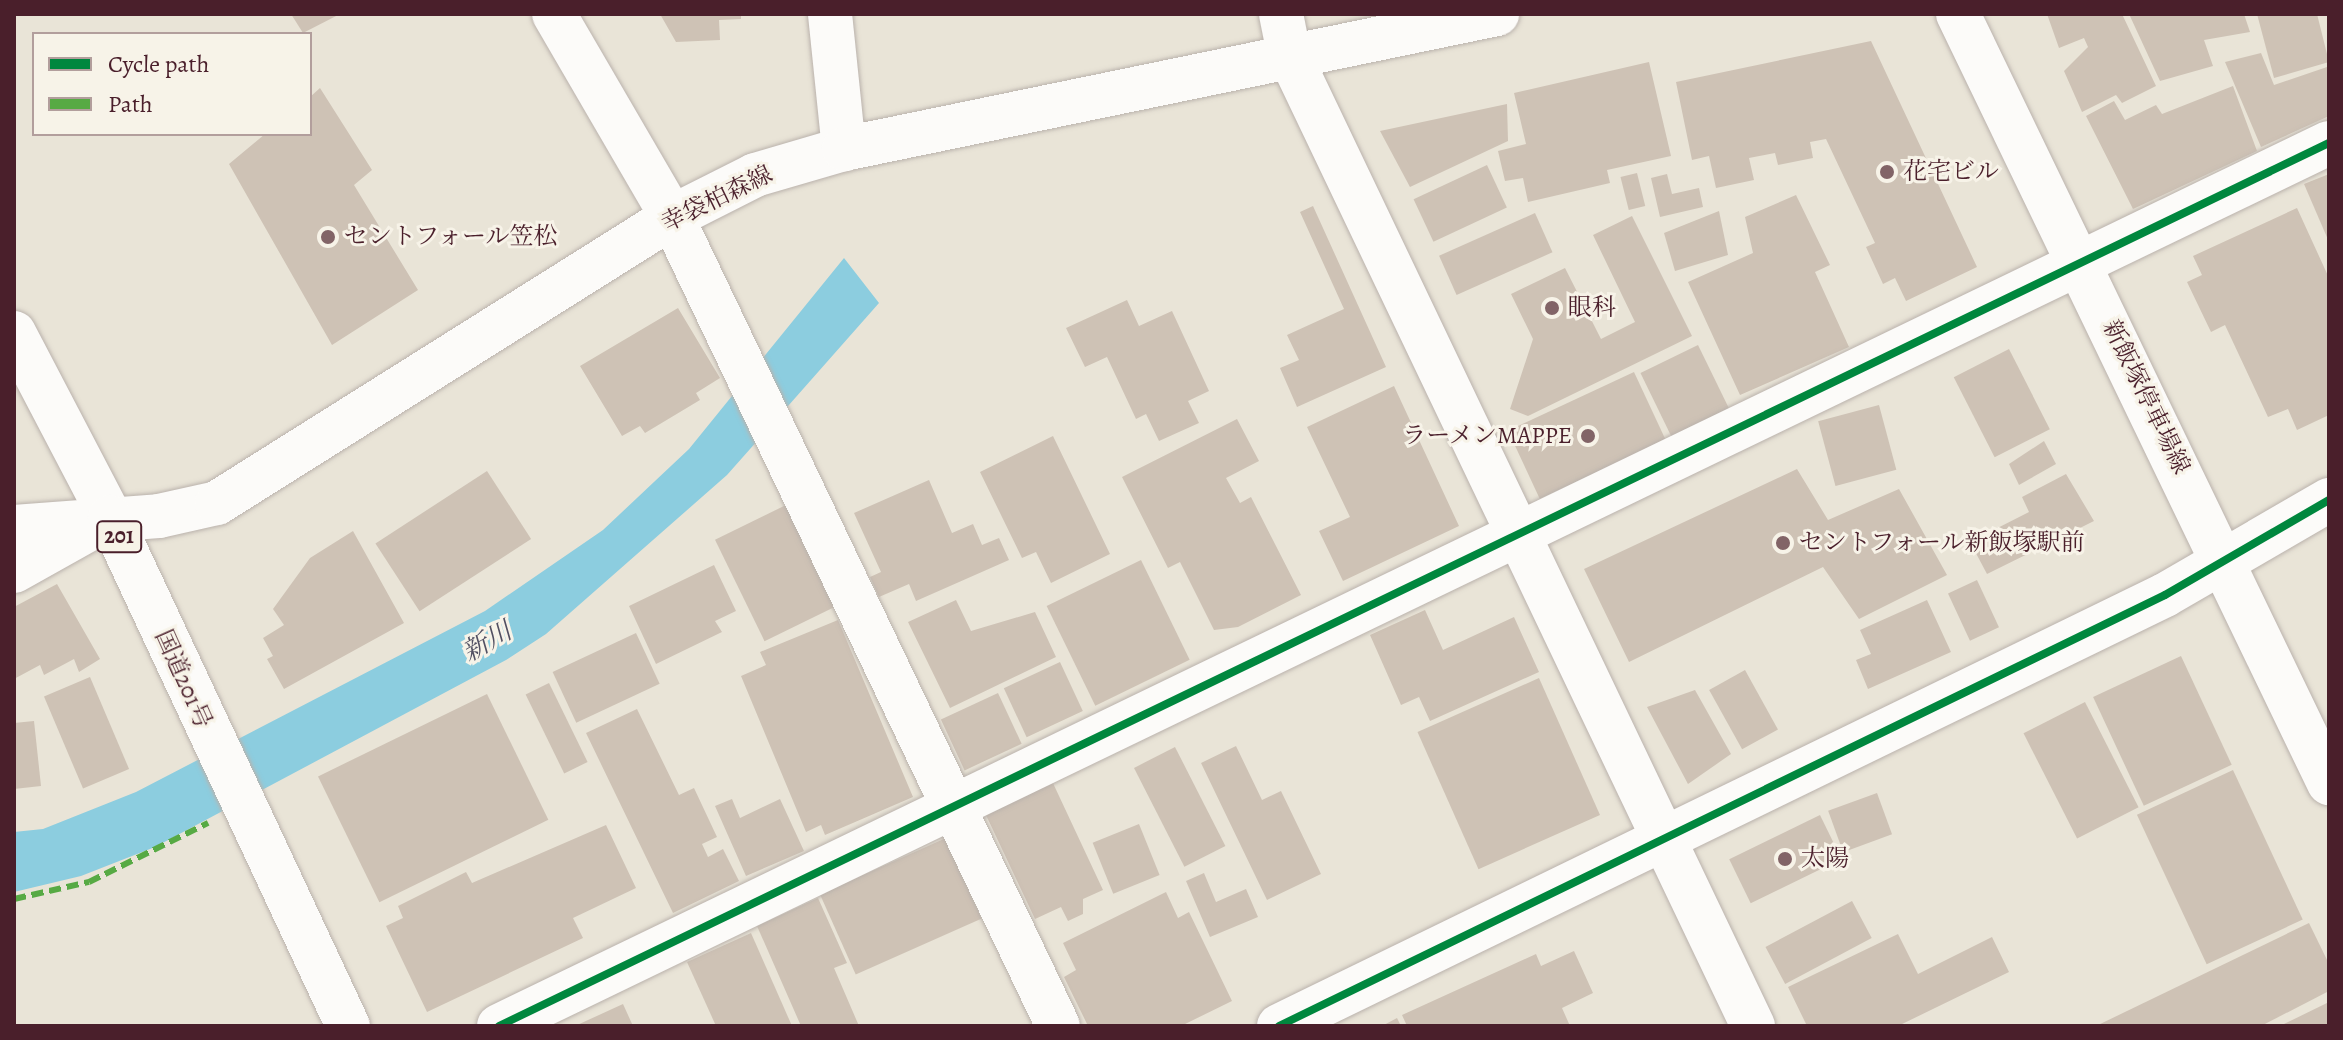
<!DOCTYPE html>
<html>
<head>
<meta charset="utf-8">
<style>
	body { margin:0 }
	#map { position:relative; width:2343px; height:1040px; overflow:hidden; background:#e9e4d7; font-family:Alegreya,"Noto Serif JP",serif }
	div>[style] { position:absolute }
	[style*='--x'] { left:calc(var(--x)*1px); top:calc(var(--y)*1px); width:calc(var(--w)*1px); rotate:calc(var(--a)*1deg) }
	.water>* { inset:0; background:#8ccddf }
	.building>* { inset:0; background:#cec2b5; transform-origin:0 0 }
	.roads { filter:drop-shadow(0 0 2px #bab2ac) drop-shadow(0 0 2px #bab2ac) }
	.street>* { height:44px; margin:-22px; padding:0 22px; transform-origin:22px; border-radius:22px; background:#fcfbf9 }
	.secondary>* { height:44px; margin:-22px; padding:0 22px; transform-origin:22px; border-radius:22px; background:#fcfbf9 }
	.highway>* { height:44px; margin:-22px; padding:0 22px; transform-origin:22px; border-radius:22px; background:#fcfbf9 }
	.quiet>* { height:6px; margin-top:-3px; transform-origin:0; background:repeating-linear-gradient(90deg,#57aa44 0 12px,transparent 0 18px) }
	.cycleway>* { height:8px; margin:-4px; padding:0 4px; transform-origin:4px; border-radius:4px; background:#00873e }
	.dots>* { width:22px; height:22px; translate:-50% -50%; box-sizing:border-box; border:4px solid #f7f3e8; border-radius:50% }
	span { translate:-50% -50%; white-space:nowrap; text-align:center; line-height:1.15; -webkit-text-stroke:6px #f7f3e8; paint-order:stroke }
	.shield-label span { padding:2px 6px; background:#f7f3e8; border:2px solid; border-radius:6px; -webkit-text-stroke-width:0 }
	.shield-label { font-size:22px; color:#4a1f2b; font-weight:700 }
	.poi-label { font-size:24px; color:#4a1f2b }
	.left { translate:0 -50%; text-align:left }
	.right { translate:-100% -50%; text-align:right }
	.street-label { font-size:24px; color:#4a1f2b }
	.water-label { font-size:26px; color:#525062; font-style:italic }
	.frame { position:absolute; inset:0; border:16px solid #4a1f2b; pointer-events:none }
	.legend { position:absolute; left:32px; top:32px; width:280px; height:104px; box-sizing:border-box; background:#f7f3e8; border:2px solid #b29e9c; margin:0; padding:10px 14px; list-style:none; font-size:24px; color:#4a1f2b }
	.legend li { display:flex; align-items:center; gap:16px; height:40px }
	.legend b { width:40px; border:2px solid #b29e9c }
</style>
</head>
<body>
<div id="map">
	<div class="water">
		<div style="clip-path:polygon(844px 258px,879px 303px,727px 475px,546px 634px,506px 660px,155px 847px,81px 876px,14px 892px,14px 832px,43px 829px,136px 792px,485px 611px,603px 530px,689px 449px)"></div>
	</div>
	<div class="building">
		<div style="clip-path:polygon(291px 14px,340px 14px,303px 33px)"></div>
		<div style="clip-path:polygon(660px 14px,741px 14px,741px 19px,719px 20px,720px 40px,676px 42px)"></div>
		<div style="clip-path:polygon(2047px 14px,2122px 14px,2156px 86px,2122px 103px,2116px 95px,2082px 112px,2064px 71px,2088px 47px,2084px 38px,2059px 48px)"></div>
		<div style="clip-path:polygon(2129px 14px,2244px 14px,2250px 32px,2204px 40px,2213px 66px,2160px 81px)"></div>
		<div style="clip-path:polygon(2257px 14px,2317px 14px,2329px 62px,2274px 78px)"></div>
		<div style="clip-path:polygon(1871px 41px,1977px 267px,1906px 301px,1895px 278px,1883px 284px,1866px 247px,1875px 243px,1826px 139px,1810px 142px,1813px 158px,1778px 165px,1775px 153px,1749px 158px,1754px 180px,1716px 188px,1709px 156px,1692px 160px,1676px 82px)"></div>
		<div style="clip-path:polygon(2261px 53px,2274px 85px,2327px 67px,2329px 72px,2329px 116px,2261px 147px,2225px 62px)"></div>
		<div style="clip-path:polygon(1649px 62px,1671px 156px,1607px 170px,1610px 183px,1528px 202px,1523px 178px,1505px 181px,1498px 151px,1526px 144px,1514px 93px)"></div>
		<div style="clip-path:polygon(2233px 86px,2257px 151px,2133px 209px,2086px 116px,2114px 101px,2125px 120px,2156px 105px,2162px 114px)"></div>
		<div style="clip-path:polygon(320px 88px,372px 170px,354px 185px,418px 290px,332px 345px,229px 164px,265px 134px,310px 134px,310px 97px)"></div>
		<div style="clip-path:polygon(1507px 104px,1508px 141px,1410px 187px,1380px 131px)"></div>
		<div style="left:1487px;top:165px;width:47px;height:81px;rotate:65deg"></div>
		<div style="left:1637px;top:173px;width:34px;height:17px;rotate:76deg"></div>
		<div style="clip-path:polygon(1667px 174px,1672px 194px,1699px 188px,1703px 207px,1660px 217px,1651px 178px)"></div>
		<div style="clip-path:polygon(2329px 174px,2329px 242px,2304px 184px)"></div>
		<div style="clip-path:polygon(1796px 195px,1830px 265px,1815px 272px,1849px 347px,1740px 395px,1688px 282px,1753px 253px,1745px 217px)"></div>
		<div style="clip-path:polygon(1313px 206px,1386px 367px,1297px 407px,1280px 368px,1299px 360px,1287px 335px,1344px 309px,1300px 212px)"></div>
		<div style="clip-path:polygon(2297px 208px,2329px 278px,2329px 415px,2297px 430px,2288px 409px,2268px 417px,2225px 325px,2211px 332px,2187px 282px,2202px 275px,2193px 256px)"></div>
		<div style="clip-path:polygon(1719px 211px,1728px 255px,1675px 271px,1664px 233px)"></div>
		<div style="left:1535px;top:213px;width:43px;height:105px;rotate:66deg"></div>
		<div style="clip-path:polygon(1632px 216px,1692px 336px,1528px 416px,1510px 409px,1533px 339px,1511px 294px,1565px 268px,1601px 339px,1635px 322px,1593px 235px)"></div>
		<div style="clip-path:polygon(1127px 300px,1139px 326px,1172px 311px,1209px 391px,1188px 401px,1199px 423px,1159px 441px,1146px 414px,1136px 419px,1107px 357px,1085px 367px,1066px 328px)"></div>
		<div style="clip-path:polygon(678px 308px,720px 378px,696px 393px,700px 400px,645px 433px,640px 426px,622px 436px,580px 366px)"></div>
		<div style="left:1698px;top:345px;width:73px;height:64px;rotate:64deg"></div>
		<div style="left:2009px;top:349px;width:90px;height:62px;rotate:63deg"></div>
		<div style="left:1634px;top:372px;width:75px;height:139px;rotate:65deg"></div>
		<div style="clip-path:polygon(1394px 386px,1459px 526px,1343px 581px,1319px 531px,1350px 517px,1307px 427px)"></div>
		<div style="left:1879px;top:405px;width:67px;height:63px;rotate:75deg"></div>
		<div style="clip-path:polygon(1237px 419px,1259px 461px,1226px 478px,1240px 503px,1251px 497px,1301px 595px,1238px 627px,1214px 630px,1180px 562px,1168px 568px,1122px 477px)"></div>
		<div style="clip-path:polygon(1053px 436px,1110px 554px,1051px 583px,1036px 552px,1022px 558px,980px 472px)"></div>
		<div style="clip-path:polygon(2044px 441px,2056px 464px,2019px 485px,2009px 464px)"></div>
		<div style="clip-path:polygon(1797px 469px,1828px 520px,1899px 489px,1947px 575px,1859px 619px,1823px 567px,1629px 662px,1584px 569px)"></div>
		<div style="left:487px;top:471px;width:81px;height:133px;rotate:57deg"></div>
		<div style="clip-path:polygon(2066px 474px,2094px 521px,1987px 574px,1970px 542px,2029px 512px,2022px 497px)"></div>
		<div style="clip-path:polygon(929px 480px,952px 533px,973px 524px,982px 545px,999px 538px,1009px 560px,916px 601px,909px 584px,879px 597px,870px 577px,881px 572px,854px 513px)"></div>
		<div style="left:786px;top:505px;width:113px;height:79px;rotate:64deg"></div>
		<div style="clip-path:polygon(353px 531px,404px 623px,284px 689px,267px 659px,273px 656px,263px 638px,284px 625px,273px 609px,310px 558px)"></div>
		<div style="left:1141px;top:560px;width:111px;height:105px;rotate:64deg"></div>
		<div style="clip-path:polygon(714px 565px,736px 611px,715px 621px,722px 632px,656px 664px,629px 606px)"></div>
		<div style="left:1977px;top:580px;width:52px;height:32px;rotate:65deg"></div>
		<div style="clip-path:polygon(57px 584px,100px 659px,79px 672px,74px 659px,44px 675px,40px 665px,14px 679px,14px 607px)"></div>
		<div style="clip-path:polygon(956px 600px,971px 631px,1035px 612px,1056px 657px,950px 708px,908px 622px)"></div>
		<div style="clip-path:polygon(1927px 600px,1951px 652px,1868px 689px,1856px 660px,1871px 654px,1860px 630px)"></div>
		<div style="clip-path:polygon(1425px 610px,1443px 650px,1514px 617px,1539px 672px,1430px 721px,1419px 697px,1401px 705px,1370px 635px)"></div>
		<div style="clip-path:polygon(838px 620px,913px 797px,825px 835px,821px 825px,806px 832px,741px 676px,766px 665px,760px 652px)"></div>
		<div style="left:636px;top:633px;width:56px;height:92px;rotate:65deg"></div>
		<div style="left:2181px;top:656px;width:120px;height:97px;rotate:65deg"></div>
		<div style="left:1060px;top:662px;width:54px;height:62px;rotate:65deg"></div>
		<div style="left:1745px;top:670px;width:68px;height:41px;rotate:61deg"></div>
		<div style="left:90px;top:677px;width:100px;height:50px;rotate:67deg"></div>
		<div style="left:1539px;top:678px;width:150px;height:133px;rotate:66deg"></div>
		<div style="left:549px;top:683px;width:88px;height:26px;rotate:64deg"></div>
		<div style="clip-path:polygon(1695px 690px,1731px 754px,1688px 784px,1647px 707px)"></div>
		<div style="left:998px;top:693px;width:56px;height:63px;rotate:65deg"></div>
		<div style="left:487px;top:694px;width:140px;height:188px;rotate:64deg"></div>
		<div style="left:2085px;top:702px;width:118px;height:69px;rotate:63deg"></div>
		<div style="clip-path:polygon(637px 709px,679px 795px,694px 788px,717px 837px,702px 844px,708px 857px,723px 849px,739px 881px,673px 913px,586px 733px)"></div>
		<div style="clip-path:polygon(34px 721px,41px 786px,14px 789px,14px 723px)"></div>
		<div style="clip-path:polygon(1236px 746px,1262px 800px,1281px 791px,1321px 874px,1267px 900px,1201px 763px)"></div>
		<div style="left:1175px;top:747px;width:111px;height:46px;rotate:63deg"></div>
		<div style="left:2233px;top:770px;width:165px;height:106px;rotate:65deg"></div>
		<div style="clip-path:polygon(1052px 781px,1103px 890px,1083px 899px,1083px 914px,1068px 921px,1061px 907px,1035px 919px,985px 813px)"></div>
		<div style="left:1877px;top:793px;width:44px;height:52px;rotate:70deg"></div>
		<div style="clip-path:polygon(732px 799px,740px 818px,780px 799px,804px 851px,746px 876px,715px 806px)"></div>
		<div style="left:1820px;top:815px;width:49px;height:101px;rotate:64deg"></div>
		<div style="left:1139px;top:824px;width:55px;height:50px;rotate:68deg"></div>
		<div style="clip-path:polygon(606px 825px,636px 888px,573px 918px,583px 938px,427px 1012px,386px 926px,403px 918px,398px 906px,466px 872px,472px 883px)"></div>
		<div style="left:946px;top:838px;width:88px;height:138px;rotate:66deg"></div>
		<div style="clip-path:polygon(1204px 873px,1216px 902px,1246px 889px,1258px 917px,1210px 937px,1186px 881px)"></div>
		<div style="clip-path:polygon(1166px 892px,1178px 918px,1189px 912px,1232px 1001px,1181px 1026px,1088px 1026px,1064px 977px,1076px 970px,1063px 943px)"></div>
		<div style="clip-path:polygon(818px 898px,847px 963px,834px 968px,859px 1026px,801px 1026px,757px 926px)"></div>
		<div style="left:1852px;top:901px;width:42px;height:98px;rotate:62deg"></div>
		<div style="clip-path:polygon(2309px 923px,2329px 964px,2329px 991px,2261px 1026px,2096px 1026px)"></div>
		<div style="clip-path:polygon(751px 933px,792px 1026px,716px 1026px,687px 962px)"></div>
		<div style="clip-path:polygon(1898px 934px,1918px 974px,1992px 937px,2009px 972px,1898px 1026px,1807px 1026px,1788px 987px)"></div>
		<div style="clip-path:polygon(1574px 951px,1593px 993px,1562px 1008px,1570px 1026px,1407px 1026px,1402px 1015px,1536px 954px,1541px 966px)"></div>
		<div style="clip-path:polygon(2329px 1002px,2329px 1026px,2280px 1026px)"></div>
		<div style="clip-path:polygon(623px 1004px,633px 1026px,575px 1026px)"></div>
		<div style="clip-path:polygon(1397px 1018px,1401px 1026px,1382px 1026px)"></div>
	</div>
	<div class="roads">
		<div class="street">
			<div style="--x:554;--y:14;--w:235;--a:59.8"></div>
			<div style="--x:672;--y:217;--w:896;--a:64.49"></div>
			<div style="--x:830;--y:14;--w:136;--a:84.1"></div>
			<div style="--x:1281;--y:14;--w:41;--a:78.7"></div>
			<div style="--x:499;--y:1026;--w:2032;--a:-25.76"></div>
		</div>
		<div class="secondary">
			<div style="--x:1958;--y:14;--w:854;--a:64.25"></div>
			<div style="--x:1289;--y:54;--w:1077;--a:64.48"></div>
			<div style="--x:14;--y:527;--w:145;--a:-4.3"></div>
			<div style="--x:159;--y:516;--w:59;--a:-12.6"></div>
			<div style="--x:217;--y:503;--w:537;--a:-32.15"></div>
			<div style="--x:672;--y:217;--w:93;--a:-26.8"></div>
			<div style="--x:755;--y:175;--w:93;--a:-16.3"></div>
			<div style="--x:844;--y:149;--w:667;--a:-11.68"></div>
			<div style="--x:14;--y:571;--w:88;--a:-29.2"></div>
			<div style="--x:1279;--y:1026;--w:985;--a:-25.94"></div>
			<div style="--x:2165;--y:595;--w:190;--a:-30.1"></div>
		</div>
		<div class="highway">
			<div style="--x:14;--y:333;--w:208;--a:62.4"></div>
			<div style="--x:110;--y:517;--w:562;--a:64.94"></div>
		</div>
	</div>
	<div class="quiet">
		<div style="--x:14;--y:899;--w:77;--a:-12.8"></div>
		<div style="--x:89;--y:882;--w:133;--a:-26.4"></div>
	</div>
	<div class="cycleway">
		<div style="--x:499;--y:1026;--w:2032;--a:-25.76"></div>
		<div style="--x:1279;--y:1026;--w:985;--a:-25.94"></div>
		<div style="--x:2165;--y:595;--w:190;--a:-30.1"></div>
	</div>
	<div class="dots">
		<div style="left:1887px;top:172px;background:#826467"></div>
		<div style="left:328px;top:237px;background:#826467"></div>
		<div style="left:1552px;top:308px;background:#826467"></div>
		<div style="left:1588px;top:436px;background:#826467"></div>
		<div style="left:1783px;top:543px;background:#826467"></div>
		<div style="left:1785px;top:859px;background:#826467"></div>
	</div>
	<div class="shield-label">
		<span style="left:119px;top:537px">201</span>
	</div>
	<div class="poi-label">
		<span class="left" style="left:1903px;top:172px">花宅ビル</span>
		<span class="left" style="left:344px;top:237px">セントフォール笠松</span>
		<span class="left" style="left:1568px;top:308px">眼科</span>
		<span class="right" style="left:1572px;top:436px">ラーメンMAPPE</span>
		<span class="left" style="left:1799px;top:543px">セントフォール新飯塚駅前</span>
		<span class="left" style="left:1801px;top:859px">太陽</span>
	</div>
	<div class="street-label">
		<span style="left:717px;top:199px;rotate:-26deg">幸袋柏森線</span>
		<span style="left:2146px;top:397px;rotate:64deg">新飯塚停車場線</span>
		<span style="left:183px;top:679px;rotate:66deg">国道201号</span>
	</div>
	<div class="water-label">
		<span style="left:487px;top:642px;rotate:-30deg">新川</span>
	</div>
	<div class="frame"></div>
	<ul class="legend">
	<li><b style="height:10px;background:#00873e"></b>Cycle path</li>
	<li><b style="height:10px;background:#57aa44"></b>Path</li>
	</ul>
</div>
</body>
</html>
